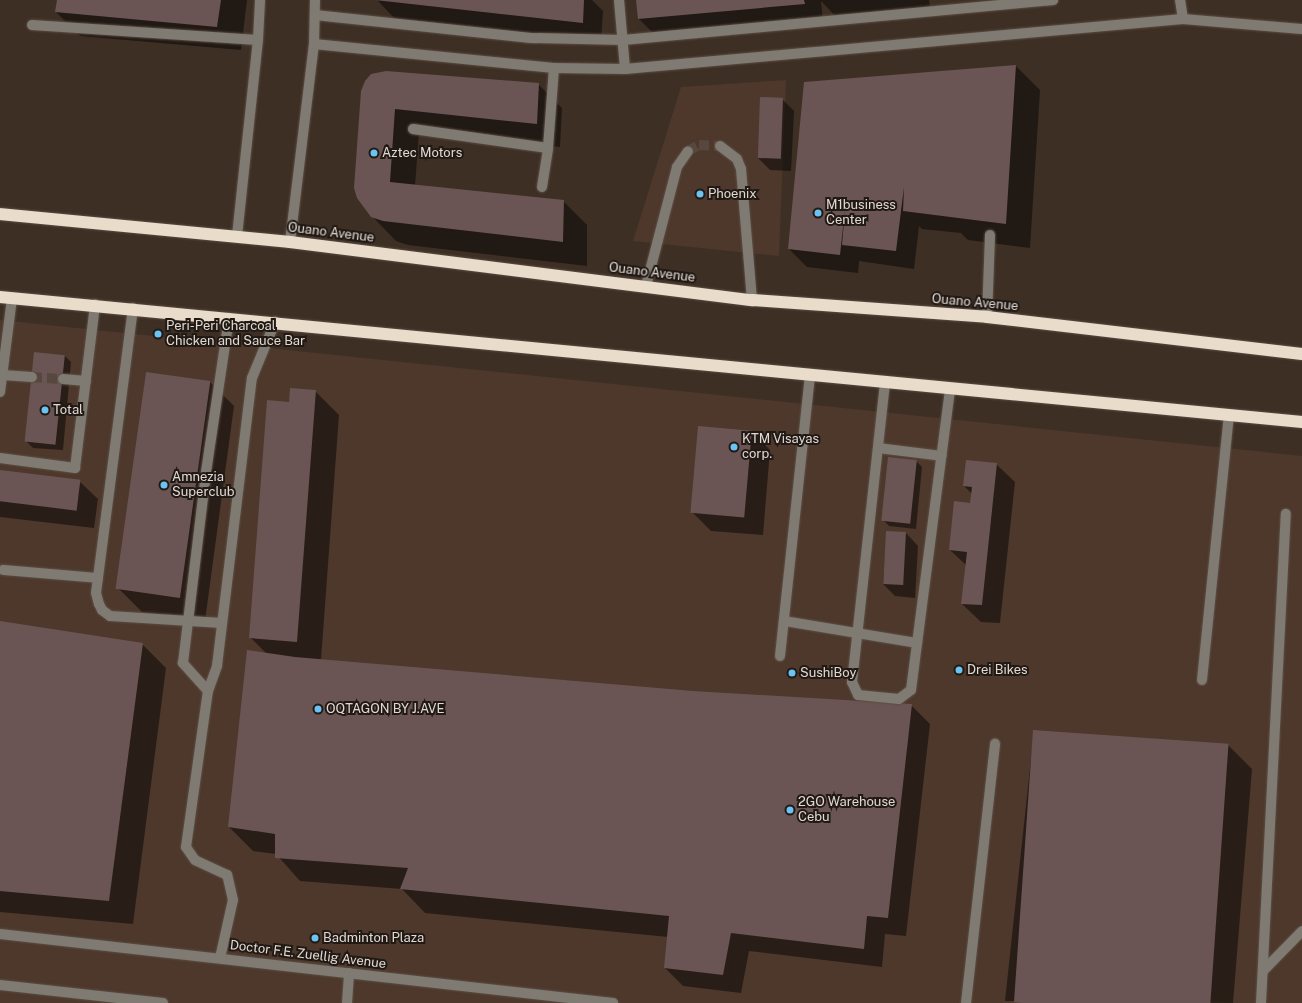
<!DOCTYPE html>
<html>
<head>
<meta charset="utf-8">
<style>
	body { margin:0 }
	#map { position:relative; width:1302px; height:1003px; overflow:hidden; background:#3e2f25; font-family:"Public Sans",sans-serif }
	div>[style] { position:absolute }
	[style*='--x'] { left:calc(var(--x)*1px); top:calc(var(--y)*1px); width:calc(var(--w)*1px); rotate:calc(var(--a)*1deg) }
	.built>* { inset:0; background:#4d382b }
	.shadow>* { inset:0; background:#0007 }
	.building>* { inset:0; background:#6a5554; transform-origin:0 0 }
	.minor-tunnel>* { height:10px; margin-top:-5px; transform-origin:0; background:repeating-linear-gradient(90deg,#57483f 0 10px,transparent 0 15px) }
	.roads { filter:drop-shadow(0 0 1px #5c4d44) drop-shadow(0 0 1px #5c4d44) }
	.minor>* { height:10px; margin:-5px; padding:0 5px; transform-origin:5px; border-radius:5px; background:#7f7a72 }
	.highway>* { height:12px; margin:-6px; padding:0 6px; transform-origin:6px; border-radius:6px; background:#e9dcca }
	.dots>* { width:11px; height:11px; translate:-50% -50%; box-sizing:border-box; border:2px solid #201914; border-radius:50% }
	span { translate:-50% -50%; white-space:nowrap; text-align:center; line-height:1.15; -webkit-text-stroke:4px #201914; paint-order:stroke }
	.poi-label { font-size:13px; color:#e2d8d2 }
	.left { translate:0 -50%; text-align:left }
	.street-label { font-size:13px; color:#e2d8d2 }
</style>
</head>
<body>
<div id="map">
	<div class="built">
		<div style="clip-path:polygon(786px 80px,779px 256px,633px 241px,681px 87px)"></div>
		<div style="clip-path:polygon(0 320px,1302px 456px,1302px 1003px,0 1003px)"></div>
	</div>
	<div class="shadow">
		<div style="clip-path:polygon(58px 0,247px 0,241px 50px,80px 36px,56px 12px)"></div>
		<div style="clip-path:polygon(377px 0,592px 0,603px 11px,601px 40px,396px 20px)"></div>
		<div style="clip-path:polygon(637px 0,929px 0,931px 13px,842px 23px,821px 1px,823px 22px,657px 37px,639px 19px)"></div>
		<div style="clip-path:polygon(1016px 66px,1040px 90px,1030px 248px,968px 240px,961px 233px,922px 229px,919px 226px,914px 269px,859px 261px,858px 273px,807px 267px,789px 249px)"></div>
		<div style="clip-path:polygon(538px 84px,562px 108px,560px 147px,419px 132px,415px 186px,563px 201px,587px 225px,587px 266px,408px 245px,396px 241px,372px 216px,362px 91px)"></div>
		<div style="clip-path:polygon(782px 99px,794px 111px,791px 171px,770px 170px,758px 158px)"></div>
		<div style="clip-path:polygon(35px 353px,65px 356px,71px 362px,63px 450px,33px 448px,27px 442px)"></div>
		<div style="clip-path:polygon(146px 374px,210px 382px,234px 406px,205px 621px,142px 612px,118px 588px)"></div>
		<div style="clip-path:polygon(315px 391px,339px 415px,321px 660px,693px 692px,911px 705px,930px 724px,906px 936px,885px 934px,882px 967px,749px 951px,741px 993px,683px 986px,665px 968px,668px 937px,425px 913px,402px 889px,300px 881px,276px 854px,253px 851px,229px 827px,267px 654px,250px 637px,290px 403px)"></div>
		<div style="clip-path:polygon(752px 432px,770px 450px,763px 535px,711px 531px,693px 513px)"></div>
		<div style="clip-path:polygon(916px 461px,922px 467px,916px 529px,889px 526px,883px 520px)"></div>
		<div style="clip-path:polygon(996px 464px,1015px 482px,1000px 623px,981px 622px,962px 604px,966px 565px,950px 550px,971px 504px,972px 494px,964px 486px)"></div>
		<div style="clip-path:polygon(0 471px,79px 481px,98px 499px,94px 528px,0 517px)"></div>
		<div style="clip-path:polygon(887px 532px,906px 533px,918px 546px,915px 598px,895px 596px,883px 584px)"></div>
		<div style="clip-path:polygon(0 622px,142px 644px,166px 668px,133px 924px,0 912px)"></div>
		<div style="clip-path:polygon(1034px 731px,1228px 745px,1252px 769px,1233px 1003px,1005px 1001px)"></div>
	</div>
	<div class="building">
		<div style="clip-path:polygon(57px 0,221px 0,217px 27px,55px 12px)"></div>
		<div style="clip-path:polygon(375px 0,584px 0,583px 23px)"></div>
		<div style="clip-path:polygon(636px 0,804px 0,805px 4px,638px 19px)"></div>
		<div style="clip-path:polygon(1016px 65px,1006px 224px,903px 211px,904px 187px,896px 251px,842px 245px,845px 209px,840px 255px,788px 249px,804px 82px)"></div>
		<div style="clip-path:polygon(386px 71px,539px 83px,537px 124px,395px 109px,390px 182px,564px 200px,563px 242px,383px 221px,371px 217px,357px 198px,354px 188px,361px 91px,365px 81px,371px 74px)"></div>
		<div style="left:760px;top:97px;width:23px;height:61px;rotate:2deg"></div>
		<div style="left:34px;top:352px;width:31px;height:90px;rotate:6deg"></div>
		<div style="left:146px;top:372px;width:65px;height:219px;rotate:8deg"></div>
		<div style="clip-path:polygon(290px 388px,316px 390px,297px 642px,249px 638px,267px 400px,289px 402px)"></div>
		<div style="left:698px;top:426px;width:54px;height:87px;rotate:5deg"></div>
		<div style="left:888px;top:457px;width:29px;height:64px;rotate:6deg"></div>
		<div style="clip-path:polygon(966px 460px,997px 463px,982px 605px,961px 604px,967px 552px,949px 550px,954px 501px,970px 503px,972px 487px,963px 486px)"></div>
		<div style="left:0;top:470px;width:81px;height:31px;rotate:7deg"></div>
		<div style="left:886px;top:531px;width:20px;height:53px;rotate:3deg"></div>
		<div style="clip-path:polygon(0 621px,143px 643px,109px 901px,0 891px)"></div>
		<div style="clip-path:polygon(247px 650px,295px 657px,693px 691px,912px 704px,888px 918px,867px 916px,864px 949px,731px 933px,723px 975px,664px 968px,669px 916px,400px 889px,408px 868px,275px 858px,275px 834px,228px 827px)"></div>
		<div style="left:1033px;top:730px;width:196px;height:273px;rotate:4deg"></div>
	</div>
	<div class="minor-tunnel">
		<div style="--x:688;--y:151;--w:13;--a:-29"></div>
		<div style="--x:699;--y:145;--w:21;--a:3"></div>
		<div style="--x:32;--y:377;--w:31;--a:4"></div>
	</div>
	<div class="roads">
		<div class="minor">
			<div style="--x:619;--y:0;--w:69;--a:85"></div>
			<div style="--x:1180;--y:0;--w:19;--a:81"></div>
			<div style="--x:315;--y:15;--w:217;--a:6.1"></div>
			<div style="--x:531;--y:38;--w:92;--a:1.2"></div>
			<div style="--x:623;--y:40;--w:432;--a:-5.3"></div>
			<div style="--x:32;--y:25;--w:226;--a:3.8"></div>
			<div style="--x:314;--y:44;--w:241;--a:5.7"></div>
			<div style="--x:554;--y:68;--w:71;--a:0.8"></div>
			<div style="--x:625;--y:69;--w:560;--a:-5.12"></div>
			<div style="--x:1183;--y:19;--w:119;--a:4.8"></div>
			<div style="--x:413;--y:129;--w:136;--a:8"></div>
			<div style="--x:720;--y:146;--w:21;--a:37"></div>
			<div style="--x:737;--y:159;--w:11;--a:68"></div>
			<div style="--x:741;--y:169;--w:131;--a:85.2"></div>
			<div style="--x:542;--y:187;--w:39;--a:-81"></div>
			<div style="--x:548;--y:148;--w:80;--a:-85.7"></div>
			<div style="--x:237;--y:236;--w:197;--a:-83.9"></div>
			<div style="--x:258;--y:40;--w:40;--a:-87.1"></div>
			<div style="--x:290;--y:242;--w:199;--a:-83.1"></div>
			<div style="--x:314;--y:44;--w:44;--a:-88.7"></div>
			<div style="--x:646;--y:286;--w:123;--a:-75.4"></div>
			<div style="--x:677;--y:167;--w:19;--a:-55"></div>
			<div style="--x:133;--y:308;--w:287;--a:97.4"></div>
			<div style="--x:96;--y:593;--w:11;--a:75"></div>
			<div style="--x:99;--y:604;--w:7;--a:63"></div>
			<div style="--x:102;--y:610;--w:10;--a:37"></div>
			<div style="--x:110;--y:616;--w:112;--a:3.6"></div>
			<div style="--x:987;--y:317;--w:82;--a:-87.9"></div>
			<div style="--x:2;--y:375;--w:30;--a:4"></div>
			<div style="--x:63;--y:379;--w:23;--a:5"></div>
			<div style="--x:885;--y:383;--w:301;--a:96.3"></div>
			<div style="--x:852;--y:682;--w:14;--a:65"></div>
			<div style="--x:858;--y:695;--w:41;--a:5.6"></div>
			<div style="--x:899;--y:699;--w:15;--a:-37"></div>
			<div style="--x:911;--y:690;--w:303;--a:-82.6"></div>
			<div style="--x:0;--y:392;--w:95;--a:-82.7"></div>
			<div style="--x:878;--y:448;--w:64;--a:7.1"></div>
			<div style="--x:0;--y:458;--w:76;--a:7.6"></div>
			<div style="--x:75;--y:468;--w:165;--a:-83"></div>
			<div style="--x:3;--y:570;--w:95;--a:4.8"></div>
			<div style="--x:784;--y:621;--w:135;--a:9.4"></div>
			<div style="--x:780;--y:656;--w:283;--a:-83.9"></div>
			<div style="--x:1202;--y:680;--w:266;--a:-84.2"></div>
			<div style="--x:208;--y:691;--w:38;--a:-132"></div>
			<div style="--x:183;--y:663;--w:192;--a:-83.1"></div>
			<div style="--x:206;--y:472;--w:156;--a:-81.5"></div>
			<div style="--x:0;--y:934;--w:617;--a:6.42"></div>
			<div style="--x:220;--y:958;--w:59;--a:-77.4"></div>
			<div style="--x:233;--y:900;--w:26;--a:-103"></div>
			<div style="--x:227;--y:875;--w:35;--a:-155"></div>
			<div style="--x:195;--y:860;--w:16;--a:-125"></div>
			<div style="--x:186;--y:847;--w:158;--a:-82"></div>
			<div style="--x:208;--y:691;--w:27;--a:-70"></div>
			<div style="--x:217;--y:666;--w:290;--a:-83.1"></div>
			<div style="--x:252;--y:378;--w:61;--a:-67.7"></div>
			<div style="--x:1263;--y:971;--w:56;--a:-45.7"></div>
			<div style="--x:0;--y:985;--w:164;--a:6.3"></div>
			<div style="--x:347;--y:1003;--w:30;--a:-86"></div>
			<div style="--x:966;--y:1003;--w:261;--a:-83.6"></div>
			<div style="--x:1261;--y:1003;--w:490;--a:-87.1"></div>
		</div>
		<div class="highway">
			<div style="--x:0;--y:214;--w:291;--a:5.5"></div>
			<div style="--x:290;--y:242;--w:466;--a:7.2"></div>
			<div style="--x:752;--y:300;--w:236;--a:4.1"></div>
			<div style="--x:987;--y:317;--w:317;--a:6.7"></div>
			<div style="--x:0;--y:297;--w:1308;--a:5.48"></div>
		</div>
	</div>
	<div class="dots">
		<div style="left:374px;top:153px;background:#6ac3f2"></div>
		<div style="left:700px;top:194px;background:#6ac3f2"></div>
		<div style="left:818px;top:213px;background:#6ac3f2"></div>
		<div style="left:158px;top:334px;background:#6ac3f2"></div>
		<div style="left:45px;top:410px;background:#6ac3f2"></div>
		<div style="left:734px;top:447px;background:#6ac3f2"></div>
		<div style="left:164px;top:485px;background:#6ac3f2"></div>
		<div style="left:959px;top:670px;background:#6ac3f2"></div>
		<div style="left:792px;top:673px;background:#6ac3f2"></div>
		<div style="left:318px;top:709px;background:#6ac3f2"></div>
		<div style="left:790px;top:810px;background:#6ac3f2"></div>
		<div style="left:315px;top:938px;background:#6ac3f2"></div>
	</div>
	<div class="poi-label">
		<span class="left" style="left:382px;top:153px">Aztec Motors</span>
		<span class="left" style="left:708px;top:194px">Phoenix</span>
		<span class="left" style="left:826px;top:213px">M1business<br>Center</span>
		<span class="left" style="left:166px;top:334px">Peri-Peri Charcoal<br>Chicken and Sauce Bar</span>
		<span class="left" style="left:53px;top:410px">Total</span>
		<span class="left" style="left:742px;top:447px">KTM Visayas<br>corp.</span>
		<span class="left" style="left:172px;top:485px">Amnezia<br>Superclub</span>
		<span class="left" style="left:967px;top:670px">Drei Bikes</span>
		<span class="left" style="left:800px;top:673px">SushiBoy</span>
		<span class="left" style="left:326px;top:709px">OQTAGON BY J.AVE</span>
		<span class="left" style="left:798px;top:810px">2GO Warehouse<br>Cebu</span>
		<span class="left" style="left:323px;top:938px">Badminton Plaza</span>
	</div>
	<div class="street-label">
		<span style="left:331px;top:233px;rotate:7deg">Ouano Avenue</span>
		<span style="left:652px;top:273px;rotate:7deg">Ouano Avenue</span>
		<span style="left:975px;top:303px;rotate:5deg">Ouano Avenue</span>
		<span style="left:308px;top:955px;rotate:7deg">Doctor F.E. Zuellig Avenue</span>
	</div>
</div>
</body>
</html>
